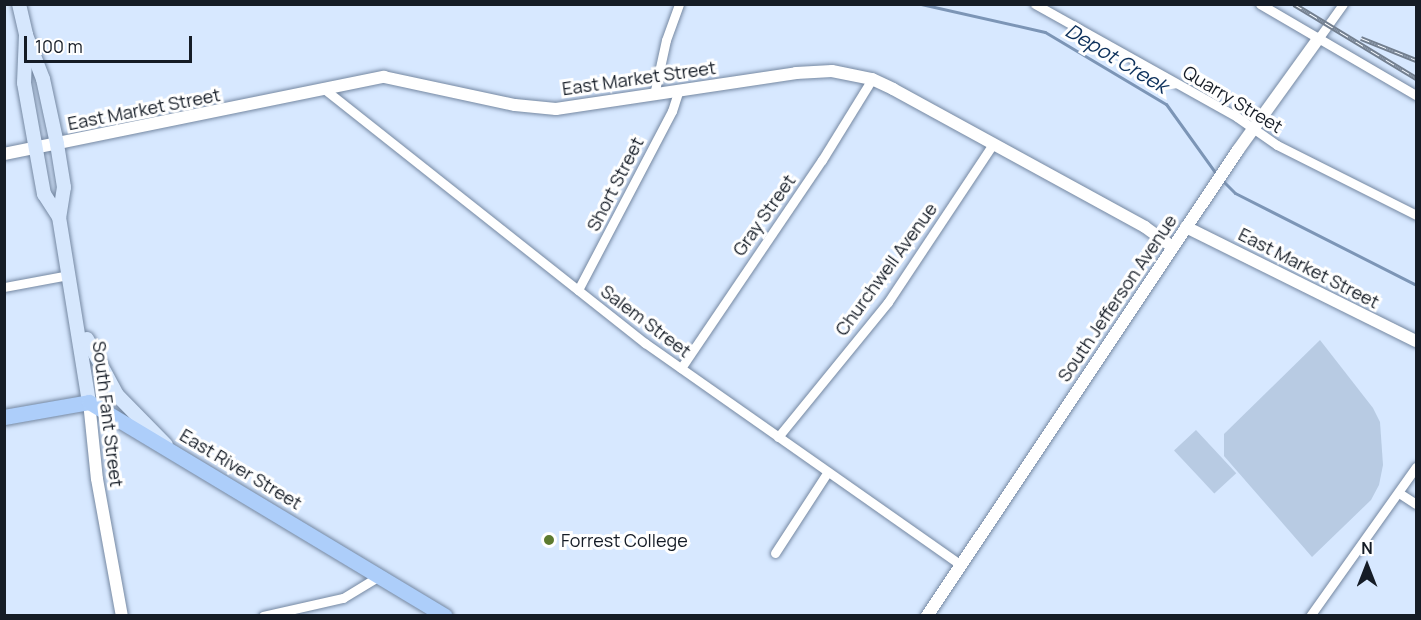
<!DOCTYPE html>
<html>
<head>
<meta charset="utf-8">
<style>
	body { margin:0 }
	#map { position:relative; width:1421px; height:620px; overflow:hidden; background:#d7e8ff; font-family:Manrope,sans-serif }
	div>[style] { position:absolute }
	[style*='--x'] { left:calc(var(--x)*1px); top:calc(var(--y)*1px); width:calc(var(--w)*1px); rotate:calc(var(--a)*1deg) }
	.green>* { inset:0; background:#b8cbe3; transform-origin:0 0 }
	.stream>* { height:3px; margin:-1.5px; padding:0 1.5px; transform-origin:1.5px; border-radius:1.5px; background:#7c95b6 }
	.roads { filter:drop-shadow(0 0 2px #7588a2) drop-shadow(0 0 2px #7588a2) }
	.minor>* { height:9px; margin:-4.5px; padding:0 4.5px; transform-origin:4.5px; border-radius:4.5px; background:#fff }
	.tertiary>* { height:12px; margin:-6px; padding:0 6px; transform-origin:6px; border-radius:6px; background:#fff }
	.secondary>* { height:14px; margin:-7px; padding:0 7px; transform-origin:7px; border-radius:7px; background:#d6e7fd }
	.primary>* { height:15px; margin:-7.5px; padding:0 7.5px; transform-origin:7.5px; border-radius:7.5px; background:#adcefa }
	.rail>* { height:5px; margin-top:-2.5px; transform-origin:0; background:repeating-linear-gradient(90deg,#fff 0 9px,#737f8f 0 18px); box-sizing:border-box; border-block:2px solid #737f8f }
	.dots>* { width:16px; height:16px; translate:-50% -50%; box-sizing:border-box; border:3px solid #fff; border-radius:50% }
	span { translate:-50% -50%; white-space:nowrap; text-align:center; line-height:1.15; -webkit-text-stroke:6px #fff; paint-order:stroke }
	.street-label { font-size:18px; color:#151c26 }
	.poi-label { font-size:18px; color:#151c26 }
	.left { translate:0 -50%; text-align:left }
	.water-label { font-size:20px; color:#0d315c; font-style:italic }
	.frame { position:absolute; inset:0; border:6px solid #151c26; pointer-events:none }
	.north { position:absolute; left:1337px; top:536px; width:60px; height:60px; -webkit-text-stroke:4px #fff; paint-order:stroke; rotate:0deg; font-size:16px; font-weight:700; line-height:24px; text-align:center; color:#151c26 }
	.north::after { content:''; display:block; margin:auto; width:21px; height:27px; background:#151c26; clip-path:polygon(50% 0,100% 100%,50% 72%,0 100%) }
	.scale { position:absolute; left:24px; top:36px; width:168px; height:27px; box-sizing:border-box; border:3px solid #151c26; border-top:0; padding-left:8px; font-size:18px; line-height:21px; white-space:nowrap; color:#151c26; -webkit-text-stroke:4px #fff; paint-order:stroke }
</style>
</head>
<body>
<div id="map">
	<div class="green">
		<div style="clip-path:polygon(1320px 340px,1373px 408px,1380px 422px,1383px 465px,1379px 485px,1371px 500px,1312px 557px,1224px 456px,1224px 434px)"></div>
		<div style="left:1196px;top:430px;width:59px;height:30px;rotate:47deg"></div>
	</div>
	<div class="stream">
		<div style="--x:921;--y:4;--w:127;--a:12.7"></div>
		<div style="--x:1045;--y:32;--w:141;--a:30.8"></div>
		<div style="--x:1166;--y:104;--w:87;--a:54.3"></div>
		<div style="--x:1222;--y:180;--w:18;--a:45"></div>
		<div style="--x:1235;--y:193;--w:203;--a:26.9"></div>
	</div>
	<div class="roads">
		<div class="minor">
			<div style="--x:1035;--y:4;--w:231;--a:29.2"></div>
			<div style="--x:1237;--y:117;--w:49;--a:35"></div>
			<div style="--x:1277;--y:145;--w:156;--a:26.7"></div>
			<div style="--x:1260;--y:4;--w:181;--a:30.3"></div>
			<div style="--x:1318;--y:39;--w:43;--a:-54.5"></div>
			<div style="--x:323;--y:88;--w:411;--a:38.4"></div>
			<div style="--x:645;--y:343;--w:386;--a:35.1"></div>
			<div style="--x:654;--y:95;--w:56;--a:-77.7"></div>
			<div style="--x:666;--y:40;--w:38;--a:-70"></div>
			<div style="--x:4;--y:287;--w:66;--a:-10.5"></div>
			<div style="--x:578;--y:290;--w:202;--a:-62.3"></div>
			<div style="--x:672;--y:111;--w:20;--a:-72"></div>
			<div style="--x:681;--y:368;--w:251;--a:-55.9"></div>
			<div style="--x:822;--y:160;--w:95;--a:-58.3"></div>
			<div style="--x:778;--y:437;--w:174;--a:-50.8"></div>
			<div style="--x:888;--y:302;--w:190;--a:-56.4"></div>
			<div style="--x:1399;--y:493;--w:20;--a:33"></div>
			<div style="--x:775;--y:553;--w:95;--a:-57"></div>
			<div style="--x:263;--y:616;--w:82;--a:-12.7"></div>
			<div style="--x:343;--y:598;--w:44;--a:-31.2"></div>
			<div style="--x:1310;--y:616;--w:183;--a:-54.6"></div>
		</div>
		<div class="tertiary">
			<div style="--x:4;--y:154;--w:388;--a:-11.5"></div>
			<div style="--x:384;--y:77;--w:134;--a:12.1"></div>
			<div style="--x:515;--y:105;--w:41;--a:5.6"></div>
			<div style="--x:556;--y:109;--w:243;--a:-8.5"></div>
			<div style="--x:796;--y:73;--w:36;--a:-3"></div>
			<div style="--x:832;--y:71;--w:41;--a:11.3"></div>
			<div style="--x:872;--y:79;--w:23;--a:25"></div>
			<div style="--x:893;--y:89;--w:287;--a:28.7"></div>
			<div style="--x:1145;--y:227;--w:34;--a:36"></div>
			<div style="--x:1186;--y:227;--w:257;--a:26.4"></div>
			<div style="--x:89;--y:402;--w:77;--a:84.1"></div>
			<div style="--x:97;--y:479;--w:139;--a:79.7"></div>
			<div style="--x:927;--y:616;--w:560;--a:-56.28"></div>
			<div style="--x:1238;--y:150;--w:137;--a:-54.2"></div>
		</div>
		<div class="secondary">
			<div style="--x:19;--y:4;--w:32;--a:77"></div>
			<div style="--x:26;--y:35;--w:47;--a:68.9"></div>
			<div style="--x:43;--y:79;--w:66;--a:77.8"></div>
			<div style="--x:57;--y:144;--w:44;--a:80.8"></div>
			<div style="--x:64;--y:187;--w:30;--a:99"></div>
			<div style="--x:59;--y:217;--w:187;--a:80.8"></div>
			<div style="--x:26;--y:35;--w:48;--a:92.4"></div>
			<div style="--x:24;--y:83;--w:113;--a:79.8"></div>
			<div style="--x:44;--y:194;--w:27;--a:57"></div>
			<div style="--x:87;--y:339;--w:64;--a:61.8"></div>
			<div style="--x:117;--y:395;--w:70;--a:45.6"></div>
		</div>
		<div class="primary">
			<div style="--x:4;--y:417;--w:86;--a:-10"></div>
			<div style="--x:89;--y:402;--w:415;--a:31"></div>
		</div>
	</div>
	<div class="rail">
		<div style="--x:1294;--y:4;--w:143;--a:31.2"></div>
		<div style="--x:1361;--y:38;--w:59;--a:21.8"></div>
	</div>
	<div class="dots">
		<div style="left:549px;top:540px;background:#5c7a30"></div>
	</div>
	<div class="street-label">
		<span style="left:639px;top:78px;rotate:-8deg">East Market Street</span>
		<span style="left:1233px;top:99px;rotate:31deg">Quarry Street</span>
		<span style="left:144px;top:109px;rotate:-11deg">East Market Street</span>
		<span style="left:615px;top:184px;rotate:-63deg">Short Street</span>
		<span style="left:764px;top:215px;rotate:-55deg">Gray Street</span>
		<span style="left:1309px;top:268px;rotate:27deg">East Market Street</span>
		<span style="left:886px;top:269px;rotate:-54deg">Churchwell Avenue</span>
		<span style="left:1117px;top:298px;rotate:-56deg">South Jefferson Avenue</span>
		<span style="left:646px;top:321px;rotate:37deg">Salem Street</span>
		<span style="left:108px;top:414px;rotate:83deg">South Fant Street</span>
		<span style="left:241px;top:469px;rotate:31deg">East River Street</span>
	</div>
	<div class="poi-label">
		<span class="left" style="left:561px;top:540px">Forrest College</span>
	</div>
	<div class="water-label">
		<span style="left:1117px;top:58px;rotate:31deg">Depot Creek</span>
	</div>
	<div class="frame"></div>
	<div class="north">N</div>
	<div class="scale">100 m</div>
</div>
</body>
</html>
